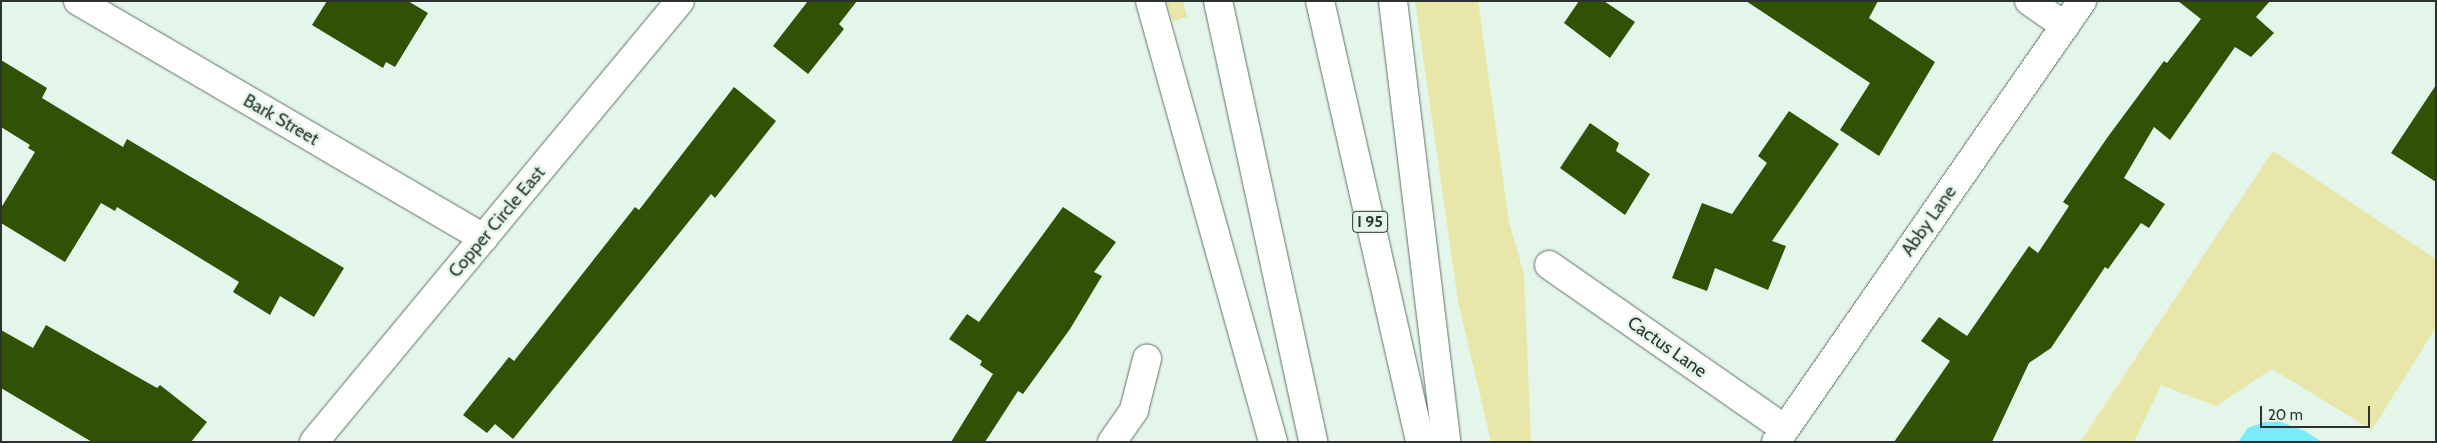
<!DOCTYPE html>
<html>
<head>
<meta charset="utf-8">
<style>
	body { margin:0 }
	#map { position:relative; width:2437px; height:443px; overflow:hidden; background:#e4f6ea; font-family:Cabin,sans-serif }
	div>[style] { position:absolute }
	[style*='--x'] { left:calc(var(--x)*1px); top:calc(var(--y)*1px); width:calc(var(--w)*1px); rotate:calc(var(--a)*1deg) }
	.green>* { inset:0; background:#e8e6a8 }
	.water>* { inset:0; background:#78ebfc }
	.building>* { inset:0; background:#305204 }
	.roads { filter:drop-shadow(0 0 1px #617167) drop-shadow(0 0 1px #617167) }
	.street>* { height:28px; margin:-14px; padding:0 14px; transform-origin:14px; border-radius:14px; background:#fff }
	.highway>* { height:28px; margin:-14px; padding:0 14px; transform-origin:14px; border-radius:14px; background:#fff }
	span { translate:-50% -50%; white-space:nowrap; text-align:center; line-height:1.15; -webkit-text-stroke:5px #e4f6ea; paint-order:stroke }
	.shield-label span { padding:1px 4px; background:#e4f6ea; border:1px solid; border-radius:4px; -webkit-text-stroke-width:0 }
	.shield-label { font-size:16px; color:#2c332e; font-weight:700 }
	.street-label { font-size:18px; color:#2c332e }
	.frame { position:absolute; inset:0; border:2px solid #2c332e; pointer-events:none }
	.scale { position:absolute; left:2260px; top:406px; width:110px; height:22px; box-sizing:border-box; border:2px solid #2c332e; border-top:0; padding-left:6px; font-size:15px; line-height:18px; white-space:nowrap; color:#2c332e; -webkit-text-stroke:4px #e4f6ea; paint-order:stroke }
</style>
</head>
<body>
<div id="map">
	<div class="green">
		<div style="clip-path:polygon(1166px 1px,1183px 1px,1187px 17px,1173px 21px)"></div>
		<div style="clip-path:polygon(1415px 1px,1478px 1px,1509px 222px,1524px 274px,1531px 442px,1491px 442px,1458px 301px)"></div>
		<div style="clip-path:polygon(2273px 151px,2436px 259px,2436px 327px,2372px 430px,2272px 369px,2216px 406px,2161px 385px,2134px 442px,2080px 442px)"></div>
	</div>
	<div class="water">
		<div style="clip-path:polygon(2273px 419px,2305px 431px,2322px 442px,2238px 442px,2248px 428px)"></div>
	</div>
	<div class="building">
		<div style="clip-path:polygon(327px 1px,408px 1px,428px 13px,395px 67px,386px 62px,383px 68px,312px 25px)"></div>
		<div style="clip-path:polygon(808px 1px,857px 1px,839px 24px,844px 29px,808px 74px,773px 46px)"></div>
		<div style="clip-path:polygon(1579px 1px,1604px 1px,1635px 22px,1610px 58px,1564px 23px)"></div>
		<div style="clip-path:polygon(1746px 1px,1878px 1px,1869px 18px,1935px 62px,1879px 156px,1840px 130px,1870px 83px)"></div>
		<div style="clip-path:polygon(2178px 1px,2270px 1px,2256px 17px,2274px 33px,2251px 57px,2235px 47px,2170px 140px,2154px 127px,2124px 178px,2165px 204px,2149px 228px,2141px 223px,2108px 269px,2105px 267px,2051px 348px,2029px 363px,1992px 442px,1894px 442px,1950px 361px,1921px 341px,1939px 317px,1967px 336px,2029px 246px,2038px 253px,2069px 206px,2063px 202px,2107px 138px,2164px 61px,2167px 63px,2201px 19px)"></div>
		<div style="clip-path:polygon(1px 60px,47px 88px,42px 98px,123px 147px,127px 139px,344px 268px,314px 317px,280px 296px,270px 315px,233px 292px,239px 282px,117px 207px,115px 211px,101px 203px,65px 262px,1px 223px,1px 208px,35px 152px,28px 148px,30px 145px,1px 127px)"></div>
		<div style="clip-path:polygon(2436px 85px,2436px 182px,2391px 153px)"></div>
		<div style="clip-path:polygon(734px 87px,776px 121px,715px 198px,711px 194px,513px 439px,495px 424px,487px 433px,463px 415px,509px 357px,514px 361px,635px 207px,639px 210px)"></div>
		<div style="clip-path:polygon(1789px 111px,1839px 144px,1772px 241px,1786px 246px,1768px 290px,1715px 268px,1707px 291px,1672px 278px,1702px 203px,1732px 214px,1767px 163px,1758px 156px)"></div>
		<div style="clip-path:polygon(1590px 123px,1619px 143px,1616px 151px,1650px 174px,1625px 215px,1560px 168px)"></div>
		<div style="clip-path:polygon(1063px 207px,1116px 242px,1094px 272px,1102px 276px,1070px 329px,1023px 394px,1018px 391px,985px 442px,951px 442px,993px 374px,980px 365px,982px 361px,949px 339px,967px 314px,979px 322px)"></div>
		<div style="clip-path:polygon(46px 325px,157px 388px,160px 385px,207px 422px,191px 442px,92px 442px,1px 388px,1px 330px,33px 348px)"></div>
	</div>
	<div class="roads">
		<div class="street">
			<div style="--x:78;--y:1;--w:470;--a:30.3"></div>
			<div style="--x:2029;--y:1;--w:44;--a:34.8"></div>
			<div style="--x:1549;--y:265;--w:287;--a:34.8"></div>
			<div style="--x:314;--y:442;--w:573;--a:-50.31"></div>
			<div style="--x:1112;--y:442;--w:39;--a:-55"></div>
			<div style="--x:1134;--y:410;--w:53;--a:-75.7"></div>
			<div style="--x:1776;--y:442;--w:537;--a:-55.24"></div>
		</div>
		<div class="highway">
			<div style="--x:1150;--y:1;--w:458;--a:74.4"></div>
			<div style="--x:1218;--y:1;--w:451;--a:77.8"></div>
			<div style="--x:1320;--y:1;--w:452;--a:77.2"></div>
			<div style="--x:1393;--y:1;--w:444;--a:83.1"></div>
		</div>
	</div>
	<div class="shield-label">
		<span style="left:1370px;top:222px">I 95</span>
	</div>
	<div class="street-label">
		<span style="left:281px;top:120px;rotate:30deg">Bark Street</span>
		<span style="left:1929px;top:221px;rotate:-55deg">Abby Lane</span>
		<span style="left:497px;top:222px;rotate:-50deg">Copper Circle East</span>
		<span style="left:1667px;top:347px;rotate:35deg">Cactus Lane</span>
	</div>
	<div class="frame"></div>
	<div class="scale">20 m</div>
</div>
</body>
</html>
